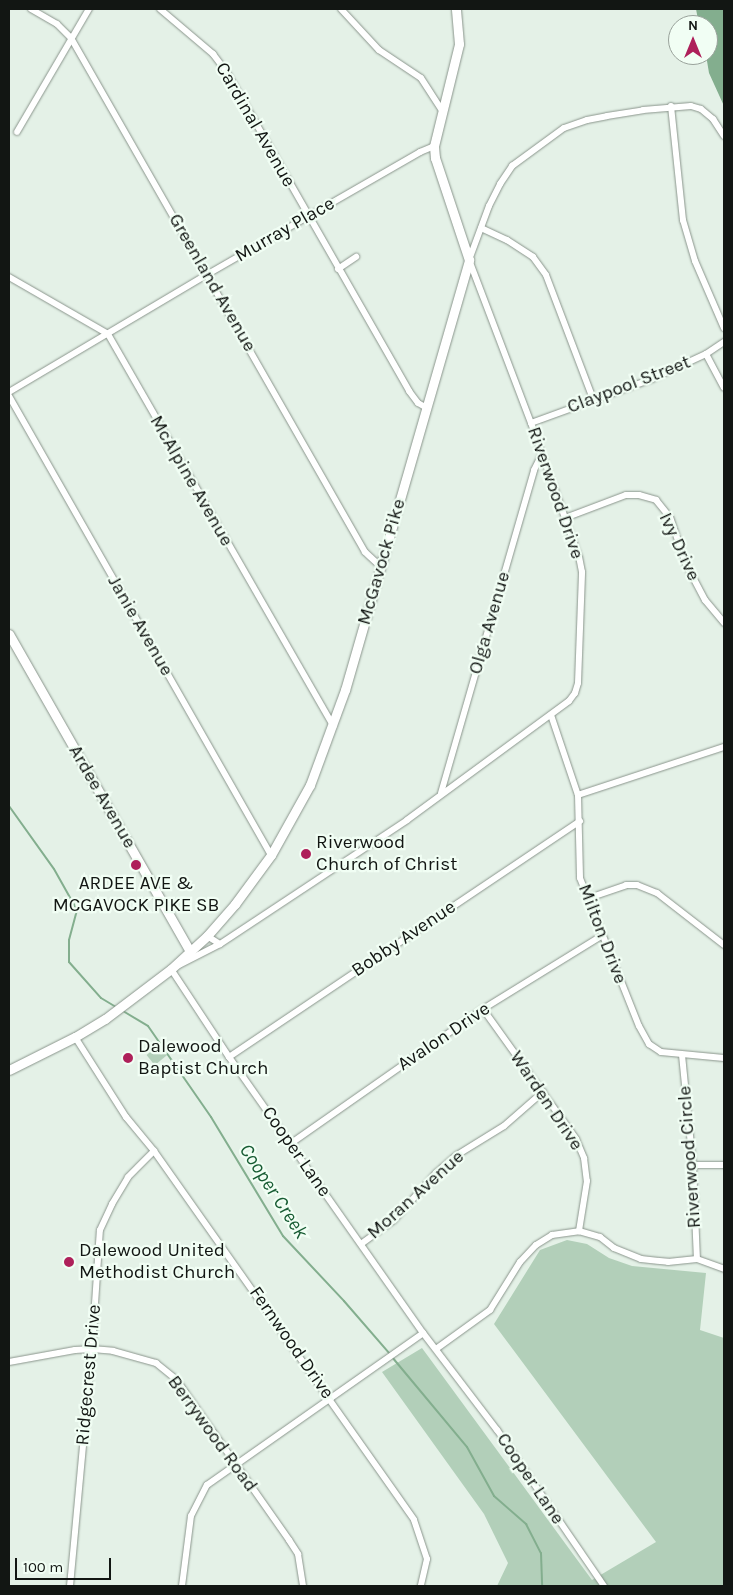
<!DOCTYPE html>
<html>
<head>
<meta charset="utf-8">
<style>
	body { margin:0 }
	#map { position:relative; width:733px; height:1595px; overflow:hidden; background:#e4f1e7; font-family:Karla,sans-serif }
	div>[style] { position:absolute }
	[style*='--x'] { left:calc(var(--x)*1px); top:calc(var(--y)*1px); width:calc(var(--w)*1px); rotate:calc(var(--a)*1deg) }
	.green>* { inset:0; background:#b2cfb9; transform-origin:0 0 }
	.water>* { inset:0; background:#83ae8e }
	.stream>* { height:2px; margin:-1px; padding:0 1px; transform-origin:1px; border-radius:1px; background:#83ae8e }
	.roads { filter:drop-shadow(0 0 1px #8a958c) drop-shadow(0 0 1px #8a958c) }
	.street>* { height:6px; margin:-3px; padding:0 3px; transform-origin:3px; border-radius:3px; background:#fff }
	.secondary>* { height:9px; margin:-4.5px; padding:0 4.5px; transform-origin:4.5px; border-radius:4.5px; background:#fff }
	.dots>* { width:14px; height:14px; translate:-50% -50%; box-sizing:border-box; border:2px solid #f1fef4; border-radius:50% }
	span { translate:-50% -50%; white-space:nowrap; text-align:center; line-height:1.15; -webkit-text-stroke:4.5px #f1fef4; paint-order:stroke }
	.street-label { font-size:19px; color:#121613 }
	.poi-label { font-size:19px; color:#121613 }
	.left { translate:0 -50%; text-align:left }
	.water-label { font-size:20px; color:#175c33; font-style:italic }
	.frame { position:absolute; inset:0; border:10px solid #121613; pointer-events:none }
	.north { position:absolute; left:668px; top:15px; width:50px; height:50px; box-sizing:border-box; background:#f1fef4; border:1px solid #98a19a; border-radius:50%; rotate:0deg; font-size:14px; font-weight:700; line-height:20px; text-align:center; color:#121613 }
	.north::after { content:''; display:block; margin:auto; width:18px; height:22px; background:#ae205a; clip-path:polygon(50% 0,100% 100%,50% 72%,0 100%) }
	.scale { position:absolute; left:15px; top:1558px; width:96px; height:22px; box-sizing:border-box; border:2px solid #121613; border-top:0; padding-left:6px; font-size:15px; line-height:18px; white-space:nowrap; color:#121613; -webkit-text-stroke:4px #f1fef4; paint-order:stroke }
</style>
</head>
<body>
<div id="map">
	<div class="green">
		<div style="left:159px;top:1045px;width:13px;height:16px;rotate:51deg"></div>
		<div style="clip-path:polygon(567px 1240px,587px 1244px,609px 1258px,632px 1266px,706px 1273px,700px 1330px,724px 1338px,724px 1586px,497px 1586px,508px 1563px,484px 1514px,382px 1372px,422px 1348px,592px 1580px,656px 1542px,494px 1324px,540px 1250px)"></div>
	</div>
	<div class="water">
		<div style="clip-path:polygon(696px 9px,724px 9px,724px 106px,709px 73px,706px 55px,708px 55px,708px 25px,699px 25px)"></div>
	</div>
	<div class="stream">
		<div style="--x:9;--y:806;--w:77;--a:54.5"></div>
		<div style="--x:54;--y:869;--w:47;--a:60.7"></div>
		<div style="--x:77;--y:910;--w:31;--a:105"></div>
		<div style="--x:69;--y:940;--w:22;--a:90"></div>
		<div style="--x:69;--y:962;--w:48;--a:48.4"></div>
		<div style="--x:101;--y:998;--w:17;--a:31"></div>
		<div style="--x:123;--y:1011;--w:29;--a:31"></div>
		<div style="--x:148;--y:1026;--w:111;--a:55.3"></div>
		<div style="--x:211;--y:1117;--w:139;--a:58.8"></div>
		<div style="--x:283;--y:1236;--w:89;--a:46.8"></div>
		<div style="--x:344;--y:1301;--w:69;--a:49.1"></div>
		<div style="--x:392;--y:1357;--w:117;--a:50.2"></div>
		<div style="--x:467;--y:1447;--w:56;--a:61.1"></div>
		<div style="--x:494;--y:1496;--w:43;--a:41.2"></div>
		<div style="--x:526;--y:1524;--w:33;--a:63"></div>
		<div style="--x:541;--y:1553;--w:33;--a:88"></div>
	</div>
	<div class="roads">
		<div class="street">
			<div style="--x:31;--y:9;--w:30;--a:30"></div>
			<div style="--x:57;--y:24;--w:20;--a:45"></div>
			<div style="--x:71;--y:38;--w:592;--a:60.23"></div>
			<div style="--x:365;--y:552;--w:22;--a:43"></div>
			<div style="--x:160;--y:9;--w:70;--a:40.3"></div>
			<div style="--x:213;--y:54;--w:21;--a:53"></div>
			<div style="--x:226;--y:71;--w:369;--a:60.2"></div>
			<div style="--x:409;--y:391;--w:15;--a:53"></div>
			<div style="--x:418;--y:403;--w:10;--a:29"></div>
			<div style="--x:341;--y:9;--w:56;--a:47.2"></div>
			<div style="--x:379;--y:50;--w:50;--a:33.7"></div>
			<div style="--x:421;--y:78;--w:37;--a:57"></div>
			<div style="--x:671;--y:106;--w:115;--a:84"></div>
			<div style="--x:683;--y:220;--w:43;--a:73.7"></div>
			<div style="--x:695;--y:261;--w:73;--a:66.6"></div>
			<div style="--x:17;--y:132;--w:143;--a:-59.7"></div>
			<div style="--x:481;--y:228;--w:29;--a:25"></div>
			<div style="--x:507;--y:240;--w:31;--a:33"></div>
			<div style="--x:533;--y:257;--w:22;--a:54"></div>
			<div style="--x:546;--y:275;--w:133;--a:69.2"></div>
			<div style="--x:338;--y:269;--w:22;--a:-34"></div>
			<div style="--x:9;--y:277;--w:114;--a:29.9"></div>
			<div style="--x:108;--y:334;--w:452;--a:60.1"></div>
			<div style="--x:706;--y:354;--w:38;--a:62"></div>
			<div style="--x:9;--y:392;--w:231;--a:-30.7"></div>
			<div style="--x:208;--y:274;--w:245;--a:-29.9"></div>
			<div style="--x:420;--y:152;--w:15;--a:-23"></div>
			<div style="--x:9;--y:396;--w:529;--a:60.28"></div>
			<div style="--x:531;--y:423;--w:129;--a:-20"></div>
			<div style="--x:652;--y:379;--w:60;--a:-24.8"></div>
			<div style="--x:706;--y:354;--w:22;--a:-34"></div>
			<div style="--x:565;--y:518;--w:65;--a:-20.7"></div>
			<div style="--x:626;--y:495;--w:13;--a:0"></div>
			<div style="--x:639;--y:495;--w:18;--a:16"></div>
			<div style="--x:656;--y:500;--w:22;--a:51"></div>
			<div style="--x:670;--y:517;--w:50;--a:71.2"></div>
			<div style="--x:686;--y:564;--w:41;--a:62.2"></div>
			<div style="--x:705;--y:600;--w:30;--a:50"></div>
			<div style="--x:551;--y:715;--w:84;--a:71.4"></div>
			<div style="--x:578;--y:795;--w:83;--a:88.6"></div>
			<div style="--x:580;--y:878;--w:159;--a:68.3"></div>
			<div style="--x:639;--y:1026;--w:21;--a:61"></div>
			<div style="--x:649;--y:1044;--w:14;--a:34"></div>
			<div style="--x:661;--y:1052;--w:63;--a:5.4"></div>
			<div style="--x:441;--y:793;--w:336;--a:-73.9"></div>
			<div style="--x:534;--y:470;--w:18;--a:-63"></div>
			<div style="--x:578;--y:795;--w:154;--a:-18.2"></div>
			<div style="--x:589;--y:898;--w:39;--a:-19"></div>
			<div style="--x:626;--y:885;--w:11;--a:0"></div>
			<div style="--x:637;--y:885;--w:22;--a:22"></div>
			<div style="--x:657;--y:893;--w:85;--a:37.8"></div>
			<div style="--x:207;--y:936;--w:15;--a:32"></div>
			<div style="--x:483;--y:1009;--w:160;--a:54.4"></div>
			<div style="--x:576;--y:1139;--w:21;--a:67"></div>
			<div style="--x:584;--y:1158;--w:23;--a:83"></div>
			<div style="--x:587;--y:1181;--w:51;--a:99.1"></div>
			<div style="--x:75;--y:1037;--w:95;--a:57.5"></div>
			<div style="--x:126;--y:1117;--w:44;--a:50.5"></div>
			<div style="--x:154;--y:1151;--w:451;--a:54.8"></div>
			<div style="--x:414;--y:1520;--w:41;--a:71.6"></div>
			<div style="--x:427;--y:1559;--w:28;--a:103"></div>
			<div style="--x:682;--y:1055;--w:111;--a:84.3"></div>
			<div style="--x:693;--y:1165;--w:94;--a:87.6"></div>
			<div style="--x:229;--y:1057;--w:423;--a:-33.9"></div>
			<div style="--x:290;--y:1144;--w:236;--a:-35"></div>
			<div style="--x:483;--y:1009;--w:139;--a:-31.7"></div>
			<div style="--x:693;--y:1165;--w:31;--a:0"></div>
			<div style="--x:361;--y:1244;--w:41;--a:-36"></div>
			<div style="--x:394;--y:1220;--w:63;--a:-48.2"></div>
			<div style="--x:436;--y:1173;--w:28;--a:-41"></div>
			<div style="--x:457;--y:1155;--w:55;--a:-31.7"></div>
			<div style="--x:504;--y:1126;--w:52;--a:-41.1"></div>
			<div style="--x:436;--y:1349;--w:67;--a:-35.8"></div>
			<div style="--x:490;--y:1310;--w:57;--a:-58"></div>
			<div style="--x:520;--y:1262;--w:23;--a:-47"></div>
			<div style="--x:536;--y:1245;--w:19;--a:-32"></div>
			<div style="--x:552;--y:1235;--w:27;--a:-8"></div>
			<div style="--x:579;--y:1231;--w:22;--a:16"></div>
			<div style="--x:600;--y:1237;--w:18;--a:38"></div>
			<div style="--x:614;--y:1248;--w:29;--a:22"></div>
			<div style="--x:641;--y:1259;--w:27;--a:6"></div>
			<div style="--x:668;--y:1262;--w:29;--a:-6"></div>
			<div style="--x:697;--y:1259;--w:29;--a:20"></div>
			<div style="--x:9;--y:1362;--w:67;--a:-10.3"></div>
			<div style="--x:75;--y:1350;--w:17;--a:-3"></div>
			<div style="--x:92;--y:1349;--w:21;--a:5"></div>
			<div style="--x:113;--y:1351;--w:45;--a:15.6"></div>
			<div style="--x:156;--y:1363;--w:26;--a:39"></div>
			<div style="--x:176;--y:1379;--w:197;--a:54.9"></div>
			<div style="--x:289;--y:1540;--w:17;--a:57"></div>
			<div style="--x:298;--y:1554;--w:32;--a:81"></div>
			<div style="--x:70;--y:1586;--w:238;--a:-84.7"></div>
			<div style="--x:92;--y:1349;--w:119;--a:-86.2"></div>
			<div style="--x:100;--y:1230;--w:29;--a:-65"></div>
			<div style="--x:112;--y:1204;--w:31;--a:-59"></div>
			<div style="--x:128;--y:1177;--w:37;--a:-45"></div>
			<div style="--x:182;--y:1586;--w:71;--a:-82.7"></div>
			<div style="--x:191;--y:1516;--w:35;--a:-63"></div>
			<div style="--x:207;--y:1485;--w:264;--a:-35.1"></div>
			<div style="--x:604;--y:1586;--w:189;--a:-124.4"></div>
			<div style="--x:497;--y:1430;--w:122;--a:-127.3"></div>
			<div style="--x:423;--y:1333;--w:337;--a:-125.1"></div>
			<div style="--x:229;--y:1057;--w:105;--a:-123.4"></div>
			<div style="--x:171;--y:969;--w:55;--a:-27"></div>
			<div style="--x:220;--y:944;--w:224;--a:-33.5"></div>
			<div style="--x:407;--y:820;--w:201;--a:-36.3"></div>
			<div style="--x:569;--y:701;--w:10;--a:-53"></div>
			<div style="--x:575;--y:693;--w:10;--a:-73"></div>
			<div style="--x:578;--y:683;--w:111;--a:-87.9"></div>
			<div style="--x:582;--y:572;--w:15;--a:-101"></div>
			<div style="--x:579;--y:557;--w:142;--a:-109.7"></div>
			<div style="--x:531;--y:423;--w:174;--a:-110.8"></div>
			<div style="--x:469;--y:260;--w:58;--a:-69.7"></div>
			<div style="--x:489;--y:206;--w:25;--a:-63"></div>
			<div style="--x:500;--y:184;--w:22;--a:-56"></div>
			<div style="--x:512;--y:166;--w:64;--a:-36.2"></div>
			<div style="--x:564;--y:128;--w:24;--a:-19"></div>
			<div style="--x:587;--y:120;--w:20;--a:-11"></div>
			<div style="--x:607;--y:116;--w:36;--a:-9"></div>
			<div style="--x:643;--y:110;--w:48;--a:-4.8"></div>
			<div style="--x:691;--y:106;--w:10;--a:17"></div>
			<div style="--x:701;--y:109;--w:16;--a:40"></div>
			<div style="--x:713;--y:119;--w:20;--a:57"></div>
		</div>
		<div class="secondary">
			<div style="--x:9;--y:634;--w:364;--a:60.3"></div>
			<div style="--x:9;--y:1070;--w:74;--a:-26.6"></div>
			<div style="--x:75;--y:1037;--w:35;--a:-31"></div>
			<div style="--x:105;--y:1019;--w:83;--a:-37.1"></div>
			<div style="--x:171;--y:969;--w:49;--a:-42.5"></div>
			<div style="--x:207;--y:936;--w:43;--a:-48.8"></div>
			<div style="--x:235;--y:904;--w:61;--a:-53.7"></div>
			<div style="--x:271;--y:855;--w:80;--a:-60.9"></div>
			<div style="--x:310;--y:785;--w:101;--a:-69.8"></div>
			<div style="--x:345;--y:690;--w:448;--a:-73.9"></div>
			<div style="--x:469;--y:260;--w:108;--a:-108.4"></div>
			<div style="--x:435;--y:158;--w:12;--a:-95"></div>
			<div style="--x:434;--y:146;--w:105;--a:-76.2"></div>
			<div style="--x:459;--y:44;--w:35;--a:-95"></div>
		</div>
	</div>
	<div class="dots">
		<div style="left:306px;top:854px;background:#ae205a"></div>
		<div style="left:136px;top:865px;background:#ae205a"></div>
		<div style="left:128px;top:1058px;background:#ae205a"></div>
		<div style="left:69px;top:1262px;background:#ae205a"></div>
	</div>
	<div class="street-label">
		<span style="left:255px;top:125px;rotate:60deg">Cardinal Avenue</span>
		<span style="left:285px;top:230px;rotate:-30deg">Murray Place</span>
		<span style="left:212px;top:283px;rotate:60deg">Greenland Avenue</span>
		<span style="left:629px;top:385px;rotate:-21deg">Claypool Street</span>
		<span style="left:191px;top:481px;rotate:60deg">McAlpine Avenue</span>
		<span style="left:555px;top:493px;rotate:71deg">Riverwood Drive</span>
		<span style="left:679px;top:547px;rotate:65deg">Ivy Drive</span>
		<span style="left:382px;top:562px;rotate:-74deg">McGavock Pike</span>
		<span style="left:490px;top:623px;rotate:-74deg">Olga Avenue</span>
		<span style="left:140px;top:626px;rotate:60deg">Janie Avenue</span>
		<span style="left:102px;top:797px;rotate:60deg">Ardee Avenue</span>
		<span style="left:602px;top:934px;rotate:69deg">Milton Drive</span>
		<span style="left:404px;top:939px;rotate:-34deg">Bobby Avenue</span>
		<span style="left:444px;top:1037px;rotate:-34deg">Avalon Drive</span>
		<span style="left:546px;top:1101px;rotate:56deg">Warden Drive</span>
		<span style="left:296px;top:1152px;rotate:55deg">Cooper Lane</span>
		<span style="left:690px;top:1157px;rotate:-94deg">Riverwood Circle</span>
		<span style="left:416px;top:1195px;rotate:-42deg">Moran Avenue</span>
		<span style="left:291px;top:1343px;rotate:55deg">Fernwood Drive</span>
		<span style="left:89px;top:1375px;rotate:-85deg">Ridgecrest Drive</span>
		<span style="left:212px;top:1434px;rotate:54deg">Berrywood Road</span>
		<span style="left:530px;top:1479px;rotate:56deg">Cooper Lane</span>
	</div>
	<div class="poi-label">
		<span class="left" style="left:316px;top:854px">Riverwood<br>Church of Christ</span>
		<span style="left:136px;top:895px">ARDEE AVE &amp;<br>MCGAVOCK PIKE SB</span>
		<span class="left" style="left:138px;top:1058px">Dalewood<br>Baptist Church</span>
		<span class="left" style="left:79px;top:1262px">Dalewood United<br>Methodist Church</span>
	</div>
	<div class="water-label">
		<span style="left:274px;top:1191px;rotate:57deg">Cooper Creek</span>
	</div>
	<div class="frame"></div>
	<div class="north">N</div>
	<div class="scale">100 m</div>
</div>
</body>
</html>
